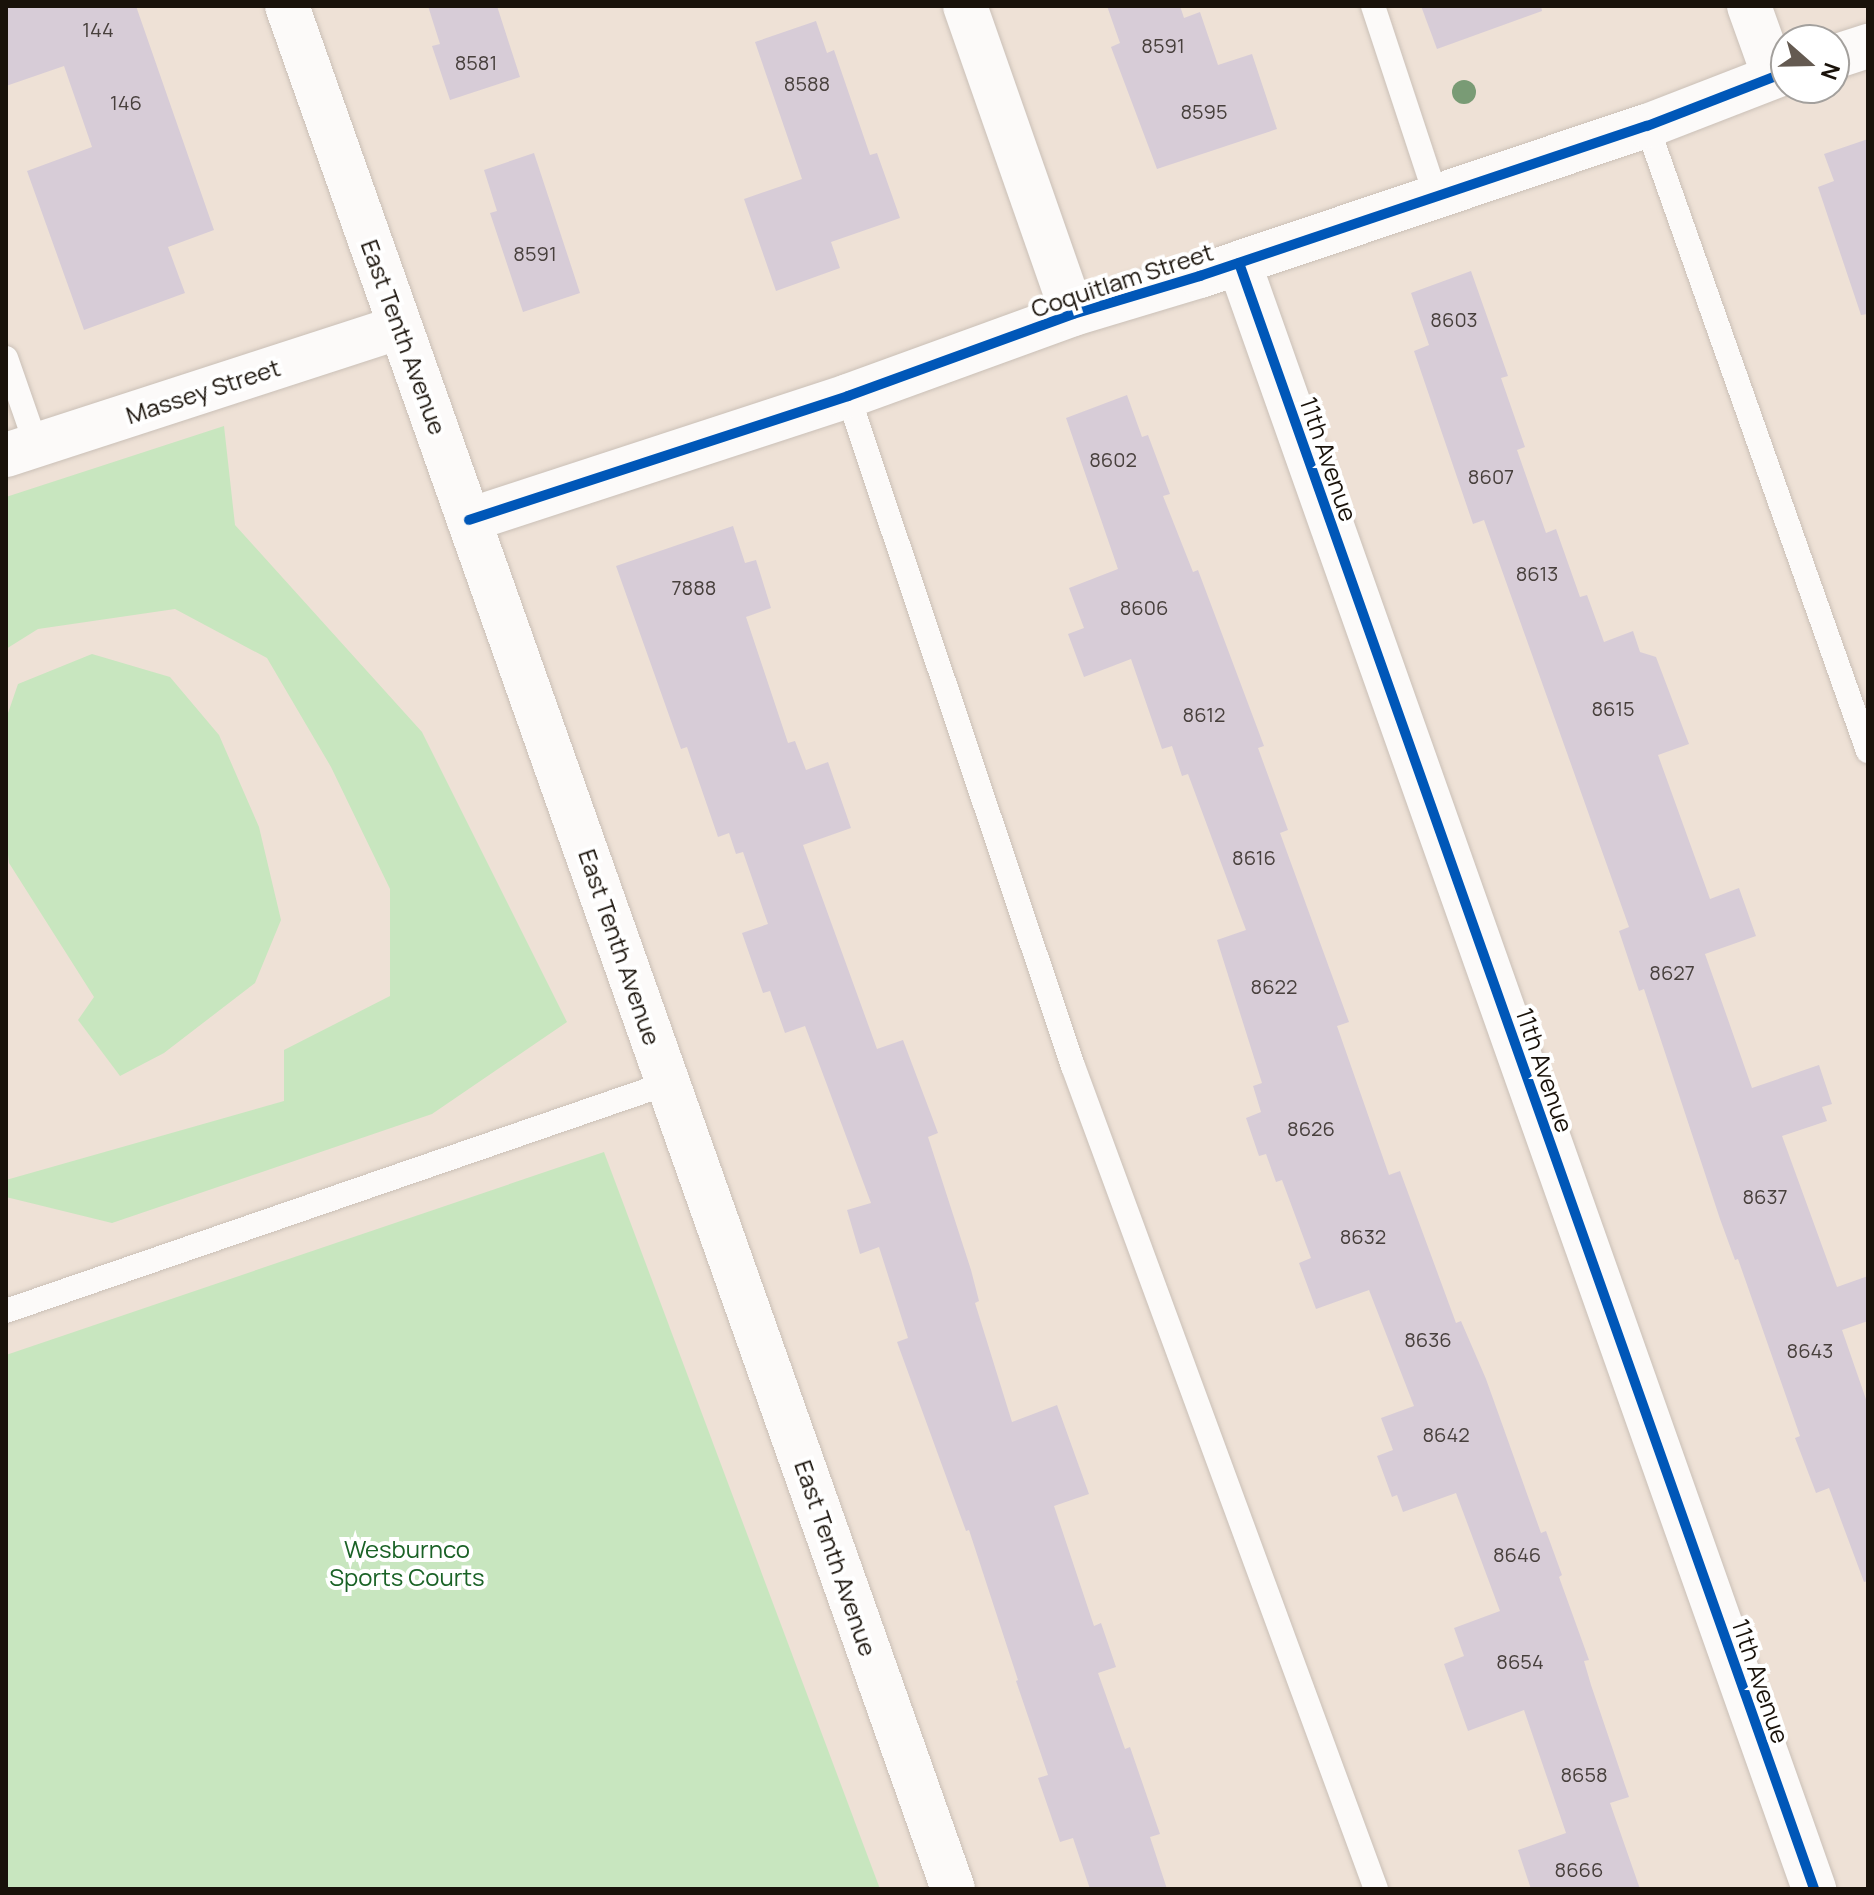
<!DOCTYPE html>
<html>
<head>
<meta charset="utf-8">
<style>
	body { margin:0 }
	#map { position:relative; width:1874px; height:1895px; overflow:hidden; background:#eee1d6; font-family:Manrope,sans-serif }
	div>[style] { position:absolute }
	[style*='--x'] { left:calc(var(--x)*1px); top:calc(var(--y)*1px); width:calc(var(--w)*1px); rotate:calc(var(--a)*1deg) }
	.green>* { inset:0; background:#c8e6bf }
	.building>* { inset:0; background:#d7ccd7 }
	.roads { filter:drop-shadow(0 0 2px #cac0b7) drop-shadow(0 0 2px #cac0b7) }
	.lane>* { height:24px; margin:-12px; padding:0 12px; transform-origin:12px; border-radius:12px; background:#fcfaf9 }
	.street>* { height:44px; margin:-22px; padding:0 22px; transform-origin:22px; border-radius:22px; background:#fcfaf9 }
	.secondary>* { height:44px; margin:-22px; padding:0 22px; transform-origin:22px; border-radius:22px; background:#fcfaf9 }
	.cycleway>* { height:10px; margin:-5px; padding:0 5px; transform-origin:5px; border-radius:5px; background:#0057b8 }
	.trees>* { width:24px; height:24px; margin:-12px; border-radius:50%; background:#799b75 }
	span { translate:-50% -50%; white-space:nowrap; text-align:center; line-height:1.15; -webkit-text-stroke:8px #fff; paint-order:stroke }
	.number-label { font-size:20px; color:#48403d }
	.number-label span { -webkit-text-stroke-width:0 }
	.street-label { font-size:24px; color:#19120a }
	.park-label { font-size:24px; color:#1a6226 }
	.frame { position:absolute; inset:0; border:8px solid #19120a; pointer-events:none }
	.north { position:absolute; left:1770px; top:24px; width:80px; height:80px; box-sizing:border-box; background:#fff; border:2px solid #a3a09d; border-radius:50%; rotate:110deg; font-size:22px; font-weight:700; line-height:32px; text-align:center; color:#19120a }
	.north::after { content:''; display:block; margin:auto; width:28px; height:36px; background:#645a51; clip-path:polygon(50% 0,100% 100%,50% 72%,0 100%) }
</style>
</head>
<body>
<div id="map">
	<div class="green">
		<div style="clip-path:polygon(224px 426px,235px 525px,422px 732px,567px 1022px,432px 1114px,112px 1223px,6px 1197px,6px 1180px,284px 1101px,284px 1050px,390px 996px,390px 889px,331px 767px,267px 658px,175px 609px,38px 629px,6px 649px,6px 497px)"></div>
		<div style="clip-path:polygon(92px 654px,170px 677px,219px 735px,259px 827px,281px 920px,255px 983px,164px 1053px,120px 1076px,78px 1020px,94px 997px,9px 863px,6px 836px,6px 719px,18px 684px)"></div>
		<div style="clip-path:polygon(604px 1152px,880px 1889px,6px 1889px,6px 1355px)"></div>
	</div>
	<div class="building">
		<div style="clip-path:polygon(6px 6px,136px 6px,214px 230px,168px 247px,185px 293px,84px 330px,27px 171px,92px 147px,64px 66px,6px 86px)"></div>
		<div style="clip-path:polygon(428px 6px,497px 6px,520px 77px,450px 100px,432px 46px,440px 44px)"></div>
		<div style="clip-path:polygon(1107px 6px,1180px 6px,1184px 18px,1200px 12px,1218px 65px,1252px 54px,1277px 129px,1157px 169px,1111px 47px,1120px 43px)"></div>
		<div style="clip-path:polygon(1421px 6px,1541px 6px,1542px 11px,1437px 49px)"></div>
		<div style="clip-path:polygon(816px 21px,827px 53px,834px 50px,870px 155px,877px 153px,900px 218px,831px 242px,840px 268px,776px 291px,744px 199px,802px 179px,755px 42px)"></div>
		<div style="clip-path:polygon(1868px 139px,1868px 314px,1861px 315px,1818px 187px,1834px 181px,1824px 154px)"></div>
		<div style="clip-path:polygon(534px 153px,580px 293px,523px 312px,490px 213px,497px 211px,484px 170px)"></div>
		<div style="clip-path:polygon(1471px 271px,1508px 376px,1501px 378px,1525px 447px,1517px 450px,1546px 533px,1556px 529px,1580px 597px,1587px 595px,1604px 642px,1633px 631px,1640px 652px,1656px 657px,1689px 744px,1658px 755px,1710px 899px,1739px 888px,1756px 936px,1705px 954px,1752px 1088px,1819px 1065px,1832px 1104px,1822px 1107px,1827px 1121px,1782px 1136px,1837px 1287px,1868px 1276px,1868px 1321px,1842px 1330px,1868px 1405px,1868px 1581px,1864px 1582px,1829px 1488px,1816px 1493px,1795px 1438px,1800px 1436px,1738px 1259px,1735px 1260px,1720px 1219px,1644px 989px,1639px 991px,1619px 931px,1629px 927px,1484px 520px,1473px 524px,1414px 351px,1429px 345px,1411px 293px)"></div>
		<div style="clip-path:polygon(1127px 395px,1142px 437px,1148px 435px,1170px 494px,1163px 496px,1193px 572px,1198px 570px,1264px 746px,1258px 748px,1288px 830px,1280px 833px,1349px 1022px,1337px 1026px,1389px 1175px,1400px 1171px,1456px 1323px,1461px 1321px,1486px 1379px,1541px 1533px,1546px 1531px,1562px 1575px,1559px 1577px,1589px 1660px,1584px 1661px,1591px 1685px,1629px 1797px,1610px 1803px,1640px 1889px,1531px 1889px,1518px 1850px,1566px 1833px,1524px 1710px,1468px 1731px,1444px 1664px,1464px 1656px,1454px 1628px,1500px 1611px,1456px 1493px,1403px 1512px,1397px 1495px,1392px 1497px,1377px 1456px,1393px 1450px,1381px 1418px,1414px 1406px,1369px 1290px,1316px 1309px,1299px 1263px,1311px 1258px,1282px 1180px,1276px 1182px,1266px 1154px,1259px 1156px,1246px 1118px,1261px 1112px,1253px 1086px,1262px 1083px,1217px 940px,1246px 930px,1188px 774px,1182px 776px,1172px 746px,1162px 749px,1131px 659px,1084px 677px,1068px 634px,1084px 628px,1069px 588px,1118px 569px,1066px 418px)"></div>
		<div style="clip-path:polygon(733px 526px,745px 563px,756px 560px,771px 608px,746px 617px,788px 743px,795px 741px,806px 770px,828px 762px,851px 828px,803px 845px,877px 1049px,903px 1040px,938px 1133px,928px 1137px,971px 1270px,979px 1301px,975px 1303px,1012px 1422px,1057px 1405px,1089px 1494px,1054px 1506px,1094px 1626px,1101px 1623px,1116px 1667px,1098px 1673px,1125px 1749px,1130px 1747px,1160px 1834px,1150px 1837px,1167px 1889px,1090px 1889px,1073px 1838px,1060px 1842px,1038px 1778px,1048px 1775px,1016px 1681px,1018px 1680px,969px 1530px,966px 1531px,897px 1342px,908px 1338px,879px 1247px,860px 1254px,847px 1210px,871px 1203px,805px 1026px,785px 1033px,770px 991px,763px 993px,742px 933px,768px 924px,743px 852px,736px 854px,729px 833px,718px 837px,687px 747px,681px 749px,616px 566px)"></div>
	</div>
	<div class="roads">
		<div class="lane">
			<div style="--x:1373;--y:6;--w:198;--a:71.7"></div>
			<div style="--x:1647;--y:126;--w:663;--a:70.53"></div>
			<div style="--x:6;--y:358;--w:91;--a:70.8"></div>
			<div style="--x:848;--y:396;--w:707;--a:71.44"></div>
			<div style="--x:1073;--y:1066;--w:877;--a:69.79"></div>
			<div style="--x:6;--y:1311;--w:700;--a:-19"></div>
		</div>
		<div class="street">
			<div style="--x:965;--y:6;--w:326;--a:70.7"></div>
			<div style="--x:1749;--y:6;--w:74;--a:70.3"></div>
			<div style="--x:1834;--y:57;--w:36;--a:-18"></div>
			<div style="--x:1239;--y:263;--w:1725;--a:70.52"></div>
			<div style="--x:6;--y:455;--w:414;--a:-18"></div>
			<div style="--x:469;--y:520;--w:399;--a:-18.1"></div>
			<div style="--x:848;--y:396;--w:239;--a:-20"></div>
			<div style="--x:1073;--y:314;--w:133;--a:-16.7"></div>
			<div style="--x:1200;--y:276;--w:471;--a:-18.6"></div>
			<div style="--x:1647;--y:126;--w:149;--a:-21.2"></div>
		</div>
		<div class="secondary">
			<div style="--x:287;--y:6;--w:1997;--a:70.52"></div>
		</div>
	</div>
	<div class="cycleway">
		<div style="--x:1239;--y:263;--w:1725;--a:70.52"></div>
		<div style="--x:469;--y:520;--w:399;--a:-18.1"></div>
		<div style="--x:848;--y:396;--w:239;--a:-20"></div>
		<div style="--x:1073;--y:314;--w:133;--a:-16.7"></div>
		<div style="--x:1200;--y:276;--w:471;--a:-18.6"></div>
		<div style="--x:1647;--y:126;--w:149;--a:-21.2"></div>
	</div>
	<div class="trees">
		<div style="left:1464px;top:92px"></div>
	</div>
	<div class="number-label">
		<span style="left:98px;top:29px">144</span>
		<span style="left:1163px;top:45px">8591</span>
		<span style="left:476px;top:62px">8581</span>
		<span style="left:807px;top:83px">8588</span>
		<span style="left:126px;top:102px">146</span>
		<span style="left:1204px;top:111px">8595</span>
		<span style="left:535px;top:253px">8591</span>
		<span style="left:1454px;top:319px">8603</span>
		<span style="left:1113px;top:459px">8602</span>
		<span style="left:1491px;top:476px">8607</span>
		<span style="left:1537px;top:573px">8613</span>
		<span style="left:694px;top:587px">7888</span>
		<span style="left:1144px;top:607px">8606</span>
		<span style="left:1613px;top:708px">8615</span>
		<span style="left:1204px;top:714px">8612</span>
		<span style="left:1254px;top:857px">8616</span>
		<span style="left:1672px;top:972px">8627</span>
		<span style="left:1274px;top:986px">8622</span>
		<span style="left:1311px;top:1128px">8626</span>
		<span style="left:1765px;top:1196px">8637</span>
		<span style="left:1363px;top:1236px">8632</span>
		<span style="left:1428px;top:1339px">8636</span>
		<span style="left:1810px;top:1350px">8643</span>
		<span style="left:1446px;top:1434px">8642</span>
		<span style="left:1517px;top:1554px">8646</span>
		<span style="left:1520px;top:1661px">8654</span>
		<span style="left:1584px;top:1774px">8658</span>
		<span style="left:1579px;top:1869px">8666</span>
	</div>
	<div class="street-label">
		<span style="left:1122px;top:280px;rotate:-18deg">Coquitlam Street</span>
		<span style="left:404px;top:337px;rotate:70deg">East Tenth Avenue</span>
		<span style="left:203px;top:391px;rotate:-18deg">Massey Street</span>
		<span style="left:1329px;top:459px;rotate:71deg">11th Avenue</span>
		<span style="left:620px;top:947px;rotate:71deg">East Tenth Avenue</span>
		<span style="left:1545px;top:1070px;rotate:71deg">11th Avenue</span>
		<span style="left:836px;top:1558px;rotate:71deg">East Tenth Avenue</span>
		<span style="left:1761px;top:1681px;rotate:71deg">11th Avenue</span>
	</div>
	<div class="park-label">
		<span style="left:407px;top:1563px">Wesburnco<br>Sports Courts</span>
	</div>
	<div class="frame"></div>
	<div class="north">N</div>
</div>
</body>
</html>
